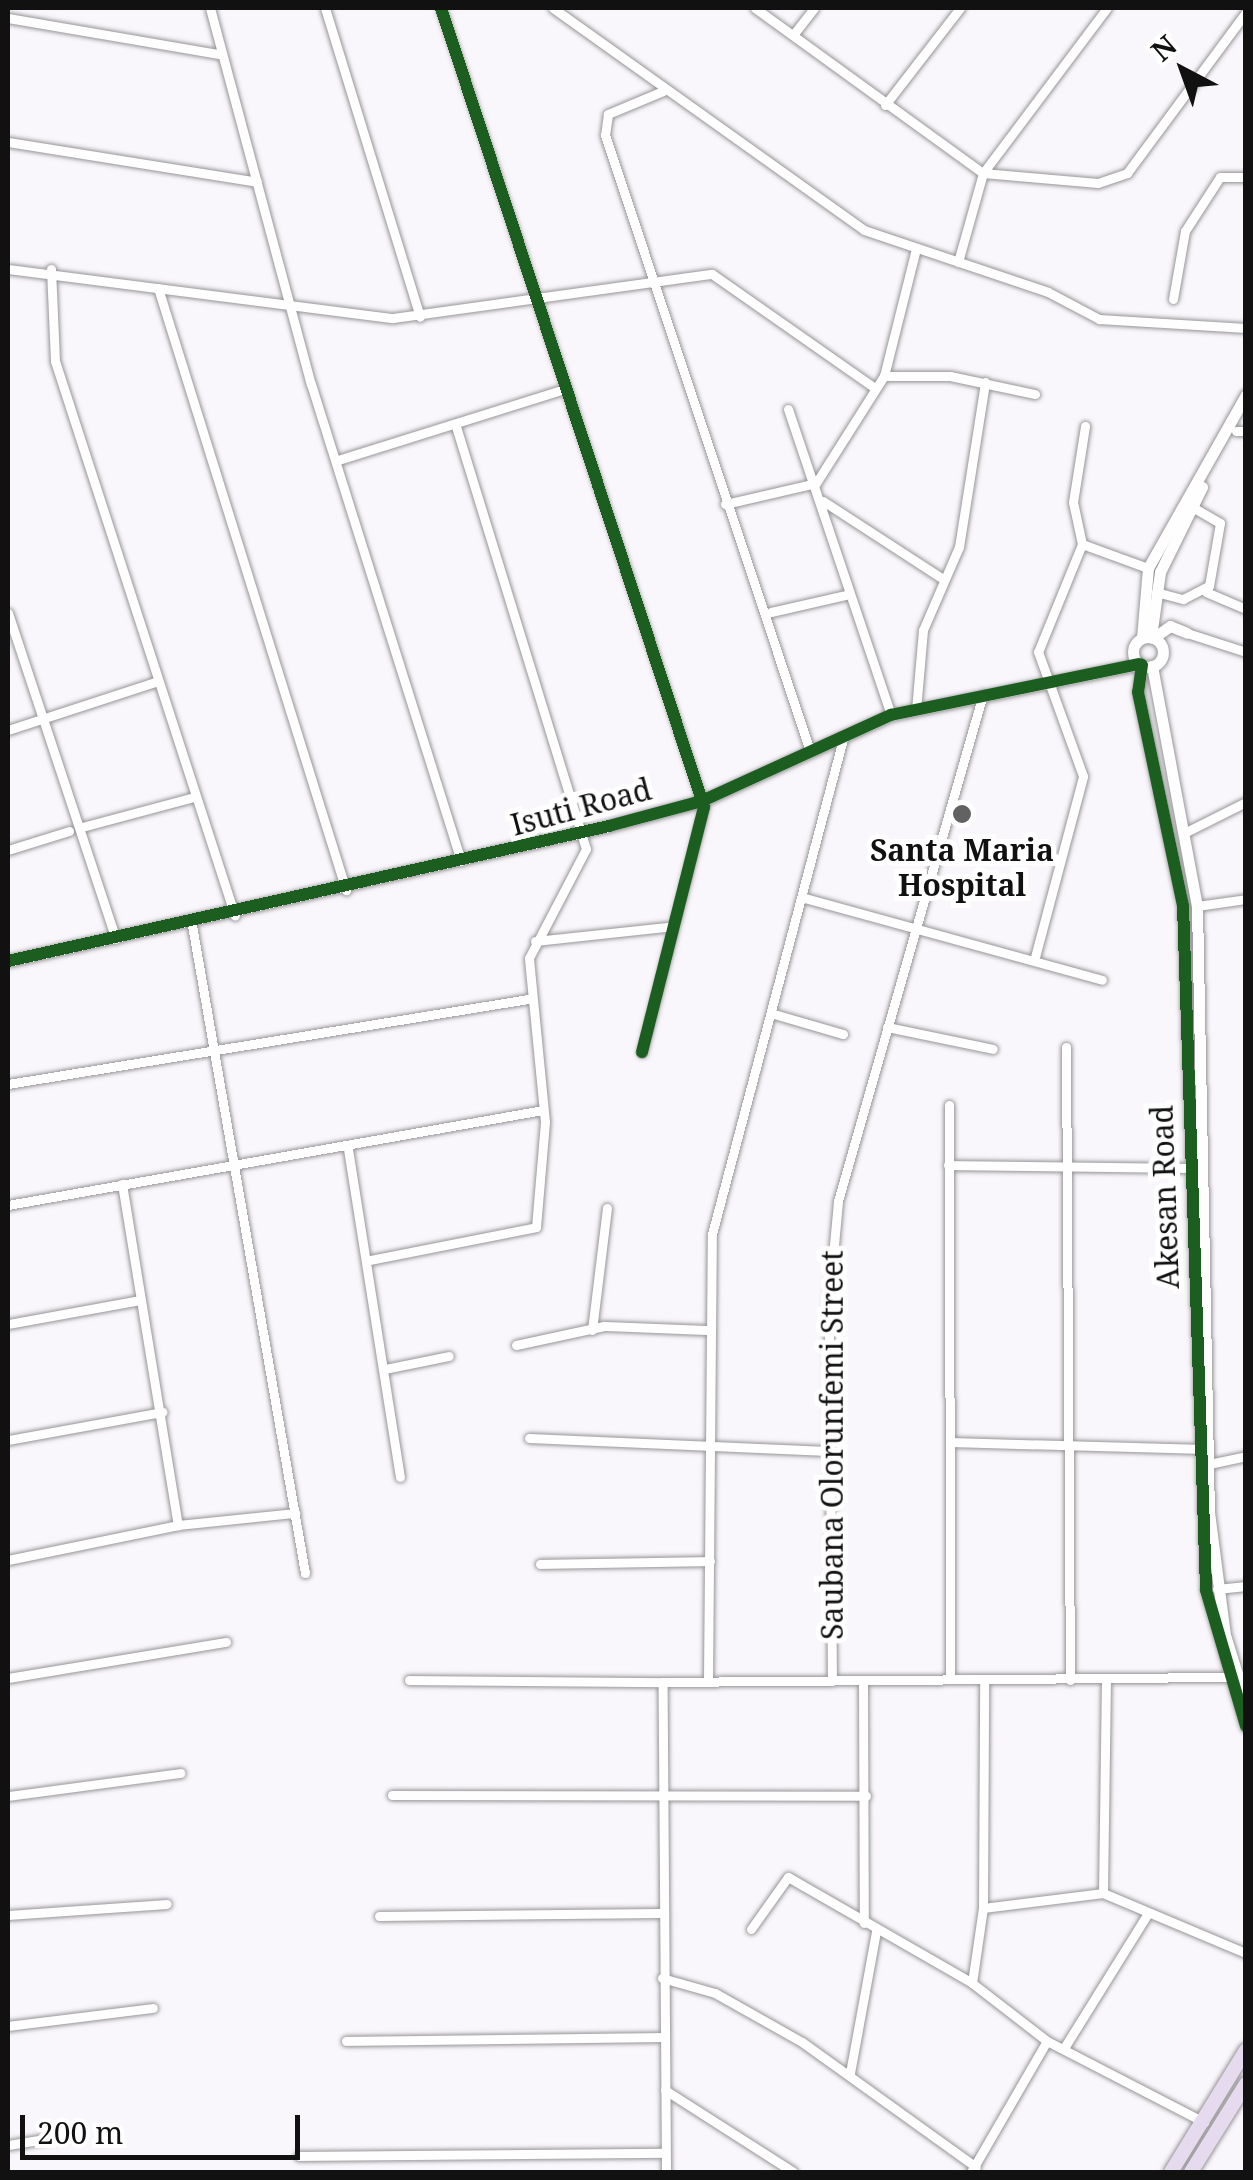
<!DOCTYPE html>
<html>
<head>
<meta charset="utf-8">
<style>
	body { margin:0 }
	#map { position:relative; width:1253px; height:2180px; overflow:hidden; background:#faf7fc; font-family:"Noto Serif",serif }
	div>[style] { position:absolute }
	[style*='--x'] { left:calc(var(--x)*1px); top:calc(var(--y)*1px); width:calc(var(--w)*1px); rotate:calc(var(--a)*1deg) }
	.roads { filter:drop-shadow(0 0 2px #969597) drop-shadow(0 0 2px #969597) }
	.minor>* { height:9px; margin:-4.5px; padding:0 4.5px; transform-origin:4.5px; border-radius:4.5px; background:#fefeff }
	.tertiary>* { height:11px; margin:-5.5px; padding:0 5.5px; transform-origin:5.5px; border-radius:5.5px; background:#fefeff }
	.tertiary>.ring { margin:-5.5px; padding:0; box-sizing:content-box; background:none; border:11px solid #fefeff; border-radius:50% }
	.primary>* { height:14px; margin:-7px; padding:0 7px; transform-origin:7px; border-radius:7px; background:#e6daee }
	.cycleway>* { height:12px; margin:-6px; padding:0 6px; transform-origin:6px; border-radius:6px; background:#1b5e20 }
	.dots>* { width:28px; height:28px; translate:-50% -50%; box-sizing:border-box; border:5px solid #fff; border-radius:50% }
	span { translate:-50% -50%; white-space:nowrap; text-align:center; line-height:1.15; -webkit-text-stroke:10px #fff; paint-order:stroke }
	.street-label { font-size:30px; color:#111 }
	.poi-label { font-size:30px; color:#111; font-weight:700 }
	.frame { position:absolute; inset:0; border:10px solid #111; pointer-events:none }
	.north { position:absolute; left:1133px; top:20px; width:100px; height:100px; -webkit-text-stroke:8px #fff; paint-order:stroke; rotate:319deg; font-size:28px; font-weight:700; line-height:40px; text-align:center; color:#111 }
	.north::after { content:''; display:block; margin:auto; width:35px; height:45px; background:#111; clip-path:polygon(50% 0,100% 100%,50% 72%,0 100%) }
	.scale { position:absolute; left:20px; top:2115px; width:280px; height:45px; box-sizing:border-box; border:5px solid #111; border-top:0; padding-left:12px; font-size:30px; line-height:35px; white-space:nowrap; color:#111; -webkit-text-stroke:8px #fff; paint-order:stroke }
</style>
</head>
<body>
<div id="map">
	<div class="roads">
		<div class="minor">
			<div style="--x:210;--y:8;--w:389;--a:75"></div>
			<div style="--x:311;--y:384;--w:500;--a:72.54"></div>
			<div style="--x:325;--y:8;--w:323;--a:72.9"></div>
			<div style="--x:441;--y:8;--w:841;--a:71.78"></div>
			<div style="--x:704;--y:807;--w:253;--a:104.2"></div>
			<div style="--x:553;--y:8;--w:382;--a:35.5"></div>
			<div style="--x:864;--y:230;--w:194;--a:18.6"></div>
			<div style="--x:1048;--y:292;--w:58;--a:27.9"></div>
			<div style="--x:1099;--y:319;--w:147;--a:3.5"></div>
			<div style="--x:755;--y:8;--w:281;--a:35.9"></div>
			<div style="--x:983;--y:173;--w:115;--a:5"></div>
			<div style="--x:1098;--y:183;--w:31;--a:-19"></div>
			<div style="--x:1127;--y:173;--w:200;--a:-53.5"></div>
			<div style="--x:8;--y:18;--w:214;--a:9.7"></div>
			<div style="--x:793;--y:35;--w:34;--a:-52"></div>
			<div style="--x:663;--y:91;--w:60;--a:157.3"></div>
			<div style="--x:608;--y:114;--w:21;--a:98"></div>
			<div style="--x:605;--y:135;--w:646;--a:71.59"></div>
			<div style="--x:885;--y:105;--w:123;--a:-52.3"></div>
			<div style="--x:8;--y:142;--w:252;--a:9.1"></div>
			<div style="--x:958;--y:262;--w:92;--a:-74.3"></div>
			<div style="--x:983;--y:173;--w:206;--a:-53.1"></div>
			<div style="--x:8;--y:269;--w:388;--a:7.3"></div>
			<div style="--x:393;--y:318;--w:322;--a:-7.9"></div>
			<div style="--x:712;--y:274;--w:199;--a:35"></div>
			<div style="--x:51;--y:269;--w:92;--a:87.5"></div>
			<div style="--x:55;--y:361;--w:583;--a:72.03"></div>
			<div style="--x:158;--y:288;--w:631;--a:72.66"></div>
			<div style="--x:1173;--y:299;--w:69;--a:-80"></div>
			<div style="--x:1185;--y:231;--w:64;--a:-57.1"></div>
			<div style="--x:1220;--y:177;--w:26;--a:0"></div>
			<div style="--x:884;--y:376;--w:66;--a:0"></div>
			<div style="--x:950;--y:376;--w:87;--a:12"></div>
			<div style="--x:788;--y:409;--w:323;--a:71.4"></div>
			<div style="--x:1236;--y:431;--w:10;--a:0"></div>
			<div style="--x:338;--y:460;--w:238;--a:-17.4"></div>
			<div style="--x:823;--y:501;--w:140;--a:33"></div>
			<div style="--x:725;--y:504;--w:93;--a:-13"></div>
			<div style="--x:816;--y:483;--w:127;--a:-57.6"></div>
			<div style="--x:884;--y:376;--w:131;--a:-75.9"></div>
			<div style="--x:1082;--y:544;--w:70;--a:20"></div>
			<div style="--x:1156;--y:592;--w:28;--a:15"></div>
			<div style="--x:1183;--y:599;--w:29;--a:-27"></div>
			<div style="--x:1209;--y:586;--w:64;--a:-80.1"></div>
			<div style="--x:1220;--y:523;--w:34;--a:-150"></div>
			<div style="--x:1206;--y:592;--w:43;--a:23"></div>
			<div style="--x:771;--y:612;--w:77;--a:-12.8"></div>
			<div style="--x:8;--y:613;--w:343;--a:71.7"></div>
			<div style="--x:1187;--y:633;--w:62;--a:17.9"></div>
			<div style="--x:916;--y:710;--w:80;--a:-85"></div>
			<div style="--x:923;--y:630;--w:90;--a:-66.6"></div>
			<div style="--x:959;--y:547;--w:167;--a:-81"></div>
			<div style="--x:8;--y:730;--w:158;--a:-18.1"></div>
			<div style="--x:82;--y:827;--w:116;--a:-15"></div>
			<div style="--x:1186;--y:832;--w:67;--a:-26.6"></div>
			<div style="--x:8;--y:850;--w:64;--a:-17.3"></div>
			<div style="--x:805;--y:898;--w:308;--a:15.4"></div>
			<div style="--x:1197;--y:906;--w:49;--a:-8.1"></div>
			<div style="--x:192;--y:925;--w:658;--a:80.11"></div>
			<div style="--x:535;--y:941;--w:133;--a:-6.1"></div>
			<div style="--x:1035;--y:957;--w:187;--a:-75.1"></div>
			<div style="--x:1083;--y:776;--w:132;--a:-109.9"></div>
			<div style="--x:1038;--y:652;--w:117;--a:-67.8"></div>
			<div style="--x:1082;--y:544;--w:43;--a:-102.1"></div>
			<div style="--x:1073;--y:502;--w:77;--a:-81"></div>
			<div style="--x:774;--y:1014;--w:72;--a:16.2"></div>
			<div style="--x:887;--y:1027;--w:108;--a:11.7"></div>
			<div style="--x:1066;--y:1047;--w:633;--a:89.64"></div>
			<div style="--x:8;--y:1084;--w:527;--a:-9.28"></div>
			<div style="--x:949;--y:1105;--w:573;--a:89.9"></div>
			<div style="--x:348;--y:1149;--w:332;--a:81"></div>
			<div style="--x:948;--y:1165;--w:240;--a:0.7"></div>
			<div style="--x:122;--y:1184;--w:346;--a:80.7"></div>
			<div style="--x:8;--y:1205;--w:543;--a:-10.07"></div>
			<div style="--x:370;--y:1260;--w:169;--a:-11.2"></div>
			<div style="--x:536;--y:1227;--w:105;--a:-85.1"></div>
			<div style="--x:545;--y:1122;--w:165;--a:-95.6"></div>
			<div style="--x:529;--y:958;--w:123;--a:-62.4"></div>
			<div style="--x:586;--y:849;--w:443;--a:-107.1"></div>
			<div style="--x:8;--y:1324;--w:134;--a:-10.3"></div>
			<div style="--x:592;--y:1330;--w:123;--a:-83"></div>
			<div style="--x:516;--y:1345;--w:90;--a:-12.2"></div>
			<div style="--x:604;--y:1326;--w:104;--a:2.2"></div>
			<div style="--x:385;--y:1369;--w:65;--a:-11.5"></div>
			<div style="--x:529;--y:1438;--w:299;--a:2.5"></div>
			<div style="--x:8;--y:1440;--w:157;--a:-10.3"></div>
			<div style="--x:950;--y:1442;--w:246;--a:1.6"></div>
			<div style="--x:1209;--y:1464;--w:38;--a:-12"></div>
			<div style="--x:8;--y:1560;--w:174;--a:-11.6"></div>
			<div style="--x:178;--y:1525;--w:118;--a:-5.9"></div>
			<div style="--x:540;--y:1564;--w:170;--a:-1"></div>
			<div style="--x:1217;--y:1589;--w:29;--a:-6"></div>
			<div style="--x:8;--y:1678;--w:221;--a:-9.4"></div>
			<div style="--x:708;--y:1679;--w:445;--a:-89.5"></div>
			<div style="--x:712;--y:1234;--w:516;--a:-75.18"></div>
			<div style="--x:409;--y:1680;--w:254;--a:0.5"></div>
			<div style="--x:863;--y:1680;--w:243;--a:89.8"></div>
			<div style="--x:832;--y:1681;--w:381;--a:-90.5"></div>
			<div style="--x:829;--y:1300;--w:99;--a:-84.8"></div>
			<div style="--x:838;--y:1201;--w:527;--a:-74.04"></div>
			<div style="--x:392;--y:1795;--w:474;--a:0.1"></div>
			<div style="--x:8;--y:1796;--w:174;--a:-7.6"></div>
			<div style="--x:1103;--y:1893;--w:212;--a:-89.2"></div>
			<div style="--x:983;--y:1908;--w:121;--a:-7.1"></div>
			<div style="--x:1103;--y:1893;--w:155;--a:22.8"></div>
			<div style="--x:8;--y:1915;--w:159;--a:-4"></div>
			<div style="--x:379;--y:1916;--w:282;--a:-0.6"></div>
			<div style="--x:751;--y:1929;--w:64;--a:-54.6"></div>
			<div style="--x:788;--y:1877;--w:212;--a:29.9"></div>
			<div style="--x:972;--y:1983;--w:95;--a:37.7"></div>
			<div style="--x:1047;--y:2041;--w:177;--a:27.3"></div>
			<div style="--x:662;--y:1978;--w:55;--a:15.8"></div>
			<div style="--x:715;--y:1993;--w:100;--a:29.4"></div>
			<div style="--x:802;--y:2042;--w:214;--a:35.7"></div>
			<div style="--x:972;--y:1983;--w:76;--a:-81.7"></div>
			<div style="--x:983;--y:1908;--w:228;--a:-89.7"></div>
			<div style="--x:8;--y:2026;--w:146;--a:-7.1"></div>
			<div style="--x:346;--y:2041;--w:315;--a:-0.7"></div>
			<div style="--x:1064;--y:2048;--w:159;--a:-58.1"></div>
			<div style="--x:850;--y:2073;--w:144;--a:-79.6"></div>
			<div style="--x:665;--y:2090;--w:152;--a:32.6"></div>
			<div style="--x:8;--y:2145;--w:62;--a:-9.3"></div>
			<div style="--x:299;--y:2156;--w:366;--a:-0.5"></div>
			<div style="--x:666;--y:2172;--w:490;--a:-90.4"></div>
			<div style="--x:663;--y:1682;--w:562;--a:-0.51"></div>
			<div style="--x:971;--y:2172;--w:151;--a:-59.9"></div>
		</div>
		<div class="tertiary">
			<div style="--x:1151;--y:637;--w:66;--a:-82.1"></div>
			<div style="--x:1160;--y:572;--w:95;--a:-63.7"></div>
			<div class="ring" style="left:1133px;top:637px;width:19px;height:19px"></div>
			<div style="--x:1142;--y:638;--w:70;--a:-85.1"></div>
			<div style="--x:1148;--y:568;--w:199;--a:-60.5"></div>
			<div style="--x:1153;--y:638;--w:21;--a:-35"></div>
			<div style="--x:1170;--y:626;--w:18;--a:22"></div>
			<div style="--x:1142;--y:665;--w:27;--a:98"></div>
			<div style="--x:1138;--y:692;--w:219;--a:78.1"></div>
			<div style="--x:1183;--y:906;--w:684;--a:88.07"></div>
			<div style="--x:1206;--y:1590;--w:142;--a:73.6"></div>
			<div style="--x:1152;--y:666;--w:244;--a:79.4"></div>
			<div style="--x:1197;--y:906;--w:606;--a:88.87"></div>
			<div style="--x:1209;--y:1512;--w:124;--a:82.6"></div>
			<div style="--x:1225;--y:1635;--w:70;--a:72.6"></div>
			<div style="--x:8;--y:961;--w:616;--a:-12.66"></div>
			<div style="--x:609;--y:826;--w:96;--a:-15"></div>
			<div style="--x:702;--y:801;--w:208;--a:-24.5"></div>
			<div style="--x:891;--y:715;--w:254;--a:-11.6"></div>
		</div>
		<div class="primary">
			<div style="--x:1171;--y:2172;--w:143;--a:-58.4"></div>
			<div style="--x:1191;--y:2172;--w:104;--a:-58"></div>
		</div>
	</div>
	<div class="cycleway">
		<div style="--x:441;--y:8;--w:841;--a:71.78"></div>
		<div style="--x:704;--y:807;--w:253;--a:104.2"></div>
		<div style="--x:1142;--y:665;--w:27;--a:98"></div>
		<div style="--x:1138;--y:692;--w:219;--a:78.1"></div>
		<div style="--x:1183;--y:906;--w:684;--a:88.07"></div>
		<div style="--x:1206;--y:1590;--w:142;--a:73.6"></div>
		<div style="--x:8;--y:961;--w:616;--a:-12.66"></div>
		<div style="--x:609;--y:826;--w:96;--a:-15"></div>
		<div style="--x:702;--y:801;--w:208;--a:-24.5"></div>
		<div style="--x:891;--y:715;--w:254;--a:-11.6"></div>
	</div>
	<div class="dots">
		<div style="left:962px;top:814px;background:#636263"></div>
	</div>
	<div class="street-label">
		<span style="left:581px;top:807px;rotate:-15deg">Isuti Road</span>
		<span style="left:1165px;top:1197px;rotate:-92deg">Akesan Road</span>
		<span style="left:832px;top:1445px;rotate:-90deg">Saubana Olorunfemi Street</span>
	</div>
	<div class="poi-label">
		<span style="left:962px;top:867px">Santa Maria<br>Hospital</span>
	</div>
	<div class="frame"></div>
	<div class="north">N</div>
	<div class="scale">200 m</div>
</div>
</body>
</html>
